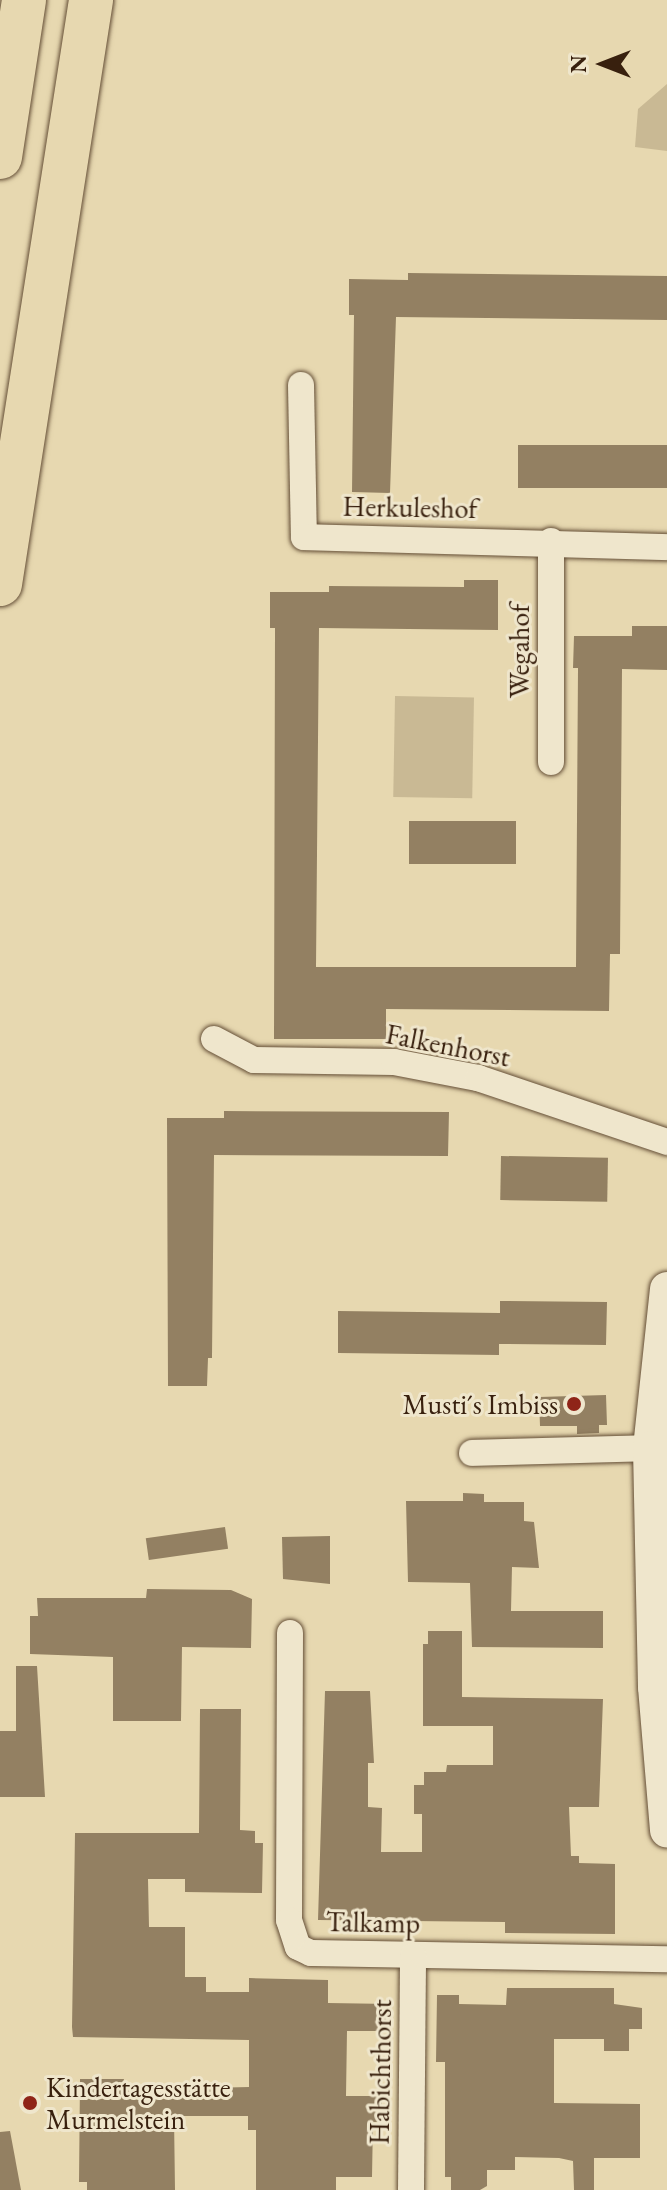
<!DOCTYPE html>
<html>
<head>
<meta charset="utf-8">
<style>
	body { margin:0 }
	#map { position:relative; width:667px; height:2190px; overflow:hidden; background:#e7d8b0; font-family:"EB Garamond",serif }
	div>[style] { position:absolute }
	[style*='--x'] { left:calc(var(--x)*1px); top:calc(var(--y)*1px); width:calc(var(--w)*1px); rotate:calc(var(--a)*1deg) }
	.green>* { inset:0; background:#c9b994; transform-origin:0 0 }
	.building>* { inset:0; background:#938062; transform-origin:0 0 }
	.roads { filter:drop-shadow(0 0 2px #644e36) drop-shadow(0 0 2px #644e36) }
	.minor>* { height:26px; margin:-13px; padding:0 13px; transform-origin:13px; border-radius:13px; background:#efe6cc }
	.tertiary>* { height:34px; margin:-17px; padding:0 17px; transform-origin:17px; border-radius:17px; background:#efe6cc }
	.motorway>* { height:44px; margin:-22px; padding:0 22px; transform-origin:22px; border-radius:22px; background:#e7d8b0 }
	.dots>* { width:22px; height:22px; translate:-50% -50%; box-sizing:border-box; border:4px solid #efe6cc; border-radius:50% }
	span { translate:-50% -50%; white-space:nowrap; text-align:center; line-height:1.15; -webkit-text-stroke:6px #efe6cc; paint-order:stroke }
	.street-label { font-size:28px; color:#38200e }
	.poi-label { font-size:28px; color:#38200e }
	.right { translate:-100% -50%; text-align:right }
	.left { translate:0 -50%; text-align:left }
	.north { position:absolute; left:563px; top:24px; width:80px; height:80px; -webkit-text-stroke:6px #efe6cc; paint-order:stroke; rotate:270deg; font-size:22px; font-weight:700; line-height:32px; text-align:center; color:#38200e }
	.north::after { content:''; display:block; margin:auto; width:28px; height:36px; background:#38200e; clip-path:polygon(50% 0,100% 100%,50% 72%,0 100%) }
</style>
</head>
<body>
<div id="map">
	<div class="green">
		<div style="clip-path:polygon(667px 84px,667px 151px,635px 147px,638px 109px)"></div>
		<div style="left:395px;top:696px;width:79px;height:101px;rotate:1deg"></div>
	</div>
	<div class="building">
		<div style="clip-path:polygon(408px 273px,667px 276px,667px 320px,396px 317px,390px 493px,352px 492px,354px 315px,349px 315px,349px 279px,408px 280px)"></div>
		<div style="left:518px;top:445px;width:149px;height:43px"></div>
		<div style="clip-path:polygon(464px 580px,498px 580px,498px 630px,319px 628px,316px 967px,576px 967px,578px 668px,573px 668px,574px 636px,632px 636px,632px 626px,667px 626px,667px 670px,622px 669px,620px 954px,610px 954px,609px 1011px,386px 1009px,386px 1039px,274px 1039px,275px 628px,270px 628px,270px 592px,329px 592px,329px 586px,464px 587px)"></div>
		<div style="left:409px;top:821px;width:107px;height:43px"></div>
		<div style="clip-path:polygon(224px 1111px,449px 1112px,448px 1156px,214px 1155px,212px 1358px,208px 1358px,207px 1386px,168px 1386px,167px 1118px,224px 1118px)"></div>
		<div style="left:501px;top:1156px;width:107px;height:44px;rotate:1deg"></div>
		<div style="clip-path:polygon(500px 1301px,607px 1302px,606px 1345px,499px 1344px,499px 1355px,338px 1353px,338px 1311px,500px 1313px)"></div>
		<div style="clip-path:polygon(606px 1395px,607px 1425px,599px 1425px,599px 1433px,577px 1434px,577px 1426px,540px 1426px,539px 1397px)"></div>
		<div style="clip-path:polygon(463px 1493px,484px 1494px,484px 1502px,524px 1502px,524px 1521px,534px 1522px,539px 1568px,512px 1567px,511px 1611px,603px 1611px,603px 1648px,472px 1647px,470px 1583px,408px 1582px,406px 1501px,463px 1501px)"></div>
		<div style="left:225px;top:1527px;width:22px;height:80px;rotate:82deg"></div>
		<div style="clip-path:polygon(330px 1536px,330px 1584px,283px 1579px,282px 1537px)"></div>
		<div style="clip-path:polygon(147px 1589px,231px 1590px,252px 1599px,251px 1648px,182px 1647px,181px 1721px,113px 1721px,113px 1657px,30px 1654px,30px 1616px,38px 1616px,37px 1598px,146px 1598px)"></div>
		<div style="clip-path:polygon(428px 1631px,462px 1631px,462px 1697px,603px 1699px,599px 1807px,569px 1807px,571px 1856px,579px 1856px,579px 1863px,615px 1864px,615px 1934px,505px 1933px,505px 1922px,318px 1920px,325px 1691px,370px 1691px,374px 1763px,368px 1763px,368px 1807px,382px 1808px,381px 1852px,422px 1852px,422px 1814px,414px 1814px,414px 1785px,424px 1785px,424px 1772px,446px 1772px,447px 1765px,493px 1765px,493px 1726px,423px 1726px,423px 1644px,428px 1644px)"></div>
		<div style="clip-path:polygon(16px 1666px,37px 1666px,45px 1797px,0 1797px,0 1731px,16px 1731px)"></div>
		<div style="clip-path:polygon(200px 1709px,241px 1709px,240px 1830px,255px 1831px,255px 1843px,263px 1843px,262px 1893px,185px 1892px,185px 1879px,148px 1879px,149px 1927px,185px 1927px,185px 1977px,206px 1977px,206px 1992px,249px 1992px,249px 1978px,328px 1980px,328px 2003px,391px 2004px,391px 2031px,347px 2031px,346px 2096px,382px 2096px,382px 2122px,373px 2122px,372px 2177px,336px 2177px,336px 2190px,256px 2190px,256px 2130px,248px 2130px,248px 2116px,174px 2116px,175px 2190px,87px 2190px,87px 2182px,79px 2182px,80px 2079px,124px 2079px,122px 2090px,249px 2087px,249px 2040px,73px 2037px,72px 2027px,75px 1833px,199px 1833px)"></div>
		<div style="clip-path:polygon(507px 1988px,614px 1988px,614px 2004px,642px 2008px,642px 2029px,629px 2029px,629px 2051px,604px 2051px,604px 2039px,554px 2039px,554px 2103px,640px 2104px,640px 2158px,594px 2158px,594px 2190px,574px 2190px,573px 2161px,559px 2158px,515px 2157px,515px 2170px,487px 2170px,487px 2186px,480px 2190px,451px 2190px,451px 2177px,445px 2177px,445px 2062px,436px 2062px,437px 1995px,459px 1995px,459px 2004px,506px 2005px)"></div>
		<div style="clip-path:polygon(10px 2131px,21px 2190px,0 2190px,0 2132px)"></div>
	</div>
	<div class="roads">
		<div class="minor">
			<div style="--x:301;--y:385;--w:152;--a:88.9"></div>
			<div style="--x:304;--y:537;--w:363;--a:1.6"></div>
			<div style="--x:551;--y:541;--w:221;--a:90"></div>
			<div style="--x:214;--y:1039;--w:45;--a:27.7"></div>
			<div style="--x:254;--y:1060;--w:140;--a:0.8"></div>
			<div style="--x:394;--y:1062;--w:86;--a:10.8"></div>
			<div style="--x:478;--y:1078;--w:200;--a:18.7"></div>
			<div style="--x:472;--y:1453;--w:178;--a:-1.6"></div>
			<div style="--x:290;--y:1633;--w:287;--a:90.2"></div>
			<div style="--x:289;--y:1920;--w:28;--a:72"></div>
			<div style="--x:298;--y:1947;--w:14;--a:25"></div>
			<div style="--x:311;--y:1953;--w:356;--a:1"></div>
			<div style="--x:411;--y:2190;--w:234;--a:-89.5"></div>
		</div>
		<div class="tertiary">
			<div style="--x:667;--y:1289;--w:160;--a:96.1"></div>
			<div style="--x:650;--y:1448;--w:239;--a:88.8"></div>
			<div style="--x:655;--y:1687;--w:144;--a:85.2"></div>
		</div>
		<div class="motorway">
			<div style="--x:0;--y:157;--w:159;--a:-81.3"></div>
			<div style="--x:0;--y:584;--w:591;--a:-81.14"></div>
		</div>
	</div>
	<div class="dots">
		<div style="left:574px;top:1404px;background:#8f2418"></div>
		<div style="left:30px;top:2103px;background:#8f2418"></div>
	</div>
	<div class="street-label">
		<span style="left:410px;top:507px;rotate:1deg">Herkuleshof</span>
		<span style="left:519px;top:651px;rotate:-90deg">Wegahof</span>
		<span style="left:448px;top:1045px;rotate:11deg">Falkenhorst</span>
		<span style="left:373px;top:1922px;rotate:1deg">Talkamp</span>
		<span style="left:380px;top:2072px;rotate:-89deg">Habichthorst</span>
	</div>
	<div class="poi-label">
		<span class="right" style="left:558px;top:1404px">Musti´s Imbiss</span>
		<span class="left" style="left:46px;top:2103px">Kindertagesstätte<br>Murmelstein</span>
	</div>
	<div class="north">N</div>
</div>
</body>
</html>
